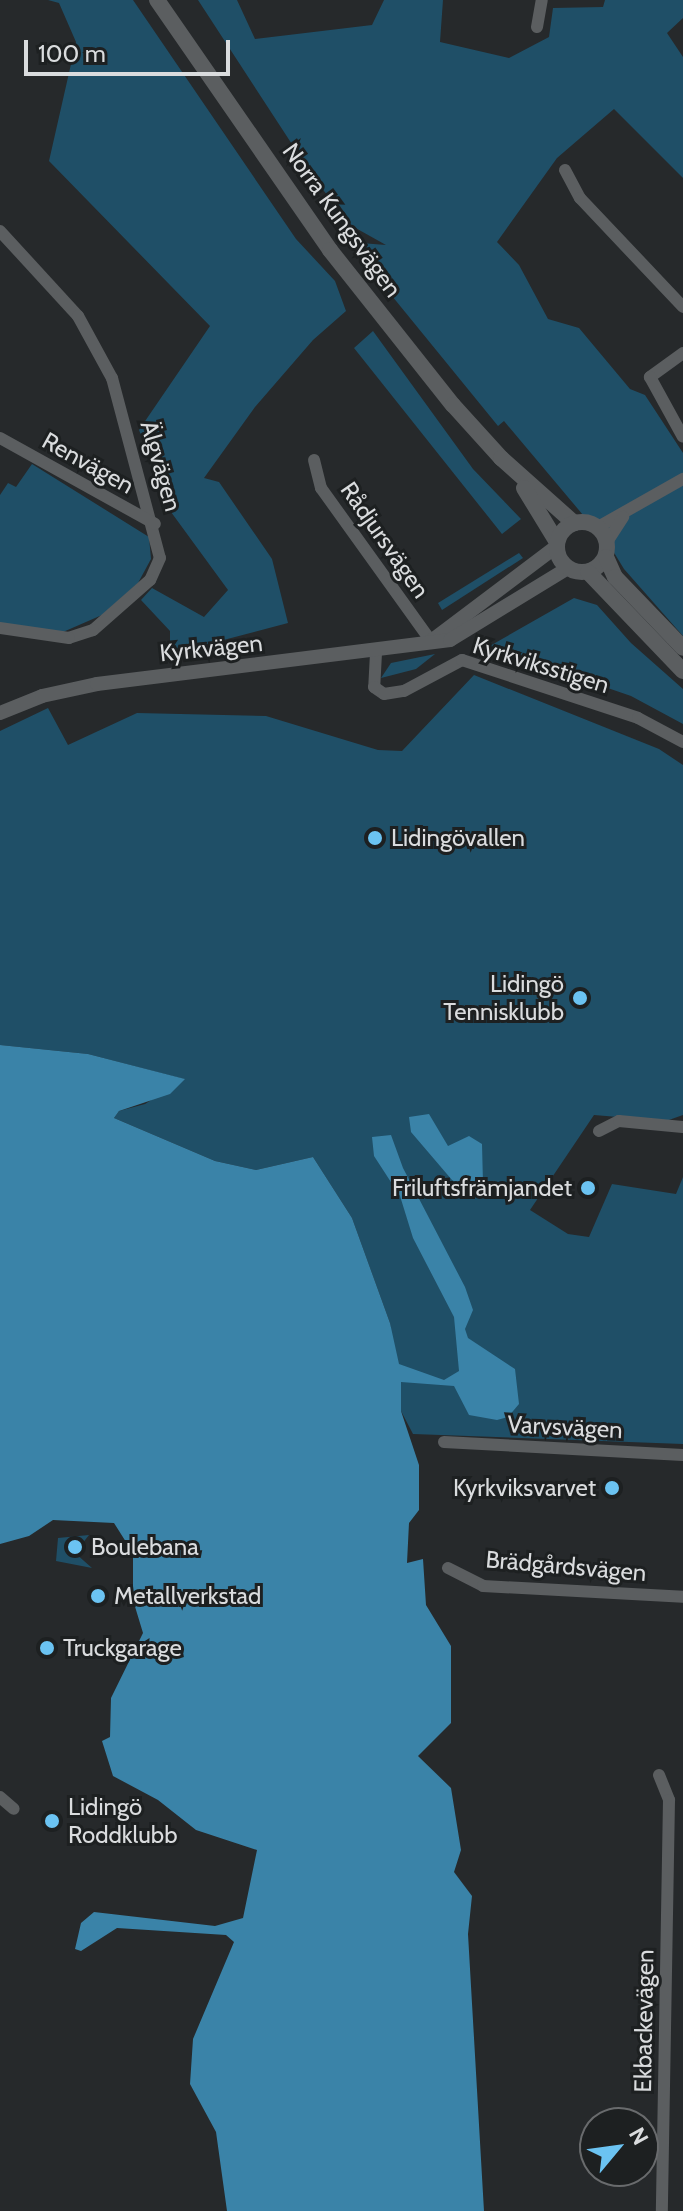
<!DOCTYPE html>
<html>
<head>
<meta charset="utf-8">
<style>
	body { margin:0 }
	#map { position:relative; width:683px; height:2211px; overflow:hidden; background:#26292b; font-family:Cabin,sans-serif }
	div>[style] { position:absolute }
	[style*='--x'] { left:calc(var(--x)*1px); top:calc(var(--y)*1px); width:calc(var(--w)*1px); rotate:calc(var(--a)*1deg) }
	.green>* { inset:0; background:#1f4f67 }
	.water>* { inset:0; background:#3a83a8 }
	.minor>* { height:12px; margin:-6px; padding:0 6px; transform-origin:6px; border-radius:6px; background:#5b5e60 }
	.tertiary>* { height:14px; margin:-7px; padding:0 7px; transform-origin:7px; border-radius:7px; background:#5b5e60 }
	.secondary>* { height:16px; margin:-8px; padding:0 8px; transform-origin:8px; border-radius:8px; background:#5b5e60 }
	.secondary>.ring { margin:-8px; padding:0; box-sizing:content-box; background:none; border:16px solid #5b5e60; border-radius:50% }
	.dots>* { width:22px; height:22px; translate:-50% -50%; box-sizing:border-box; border:4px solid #1d2021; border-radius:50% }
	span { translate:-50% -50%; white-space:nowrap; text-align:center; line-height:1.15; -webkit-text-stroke:6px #1d2021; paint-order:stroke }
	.street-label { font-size:24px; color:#dadcde }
	.poi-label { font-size:24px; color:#dadcde }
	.left { translate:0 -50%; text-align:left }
	.right { translate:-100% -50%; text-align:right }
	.north { position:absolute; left:579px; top:2107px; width:80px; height:80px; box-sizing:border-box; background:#1d2021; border:2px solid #696b6d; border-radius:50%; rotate:61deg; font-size:22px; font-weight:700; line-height:32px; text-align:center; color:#dadcde }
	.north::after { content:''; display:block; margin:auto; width:28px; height:36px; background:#6bc3f2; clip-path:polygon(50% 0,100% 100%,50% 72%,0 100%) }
	.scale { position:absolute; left:24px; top:40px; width:206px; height:36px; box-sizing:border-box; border:4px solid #dadcde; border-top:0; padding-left:10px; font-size:24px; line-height:28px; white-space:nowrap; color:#dadcde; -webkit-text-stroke:6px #1d2021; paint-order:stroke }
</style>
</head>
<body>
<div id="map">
	<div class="green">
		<div style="clip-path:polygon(48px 0,133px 0,296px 239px,335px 281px,346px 311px,313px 340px,255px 407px,204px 478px,219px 482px,272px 559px,288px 623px,170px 654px,170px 631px,141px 600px,152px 588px,204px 617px,228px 590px,171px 512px,139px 430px,210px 326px,49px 161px,76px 42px,59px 3px)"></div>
		<div style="clip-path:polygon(198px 0,237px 0,255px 39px,372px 25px,384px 0,443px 0,440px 42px,509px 58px,549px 37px,553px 8px,603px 7px,605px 0,683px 0,683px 18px,667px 33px,683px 57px,683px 178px,614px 109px,557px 158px,497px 242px,519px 265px,548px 319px,579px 328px,630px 389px,645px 395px,683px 453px,683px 636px,624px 569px,613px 551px,614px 541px,583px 515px,504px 421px,498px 426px,348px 242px,386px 245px,352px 226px,316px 181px)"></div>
		<div style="clip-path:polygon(373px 331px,473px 469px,521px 519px,502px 534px,354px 348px)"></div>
		<div style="clip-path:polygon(32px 464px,149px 537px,151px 559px,138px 583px,102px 615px,63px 632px,0 625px,0 495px,8px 483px,16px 487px)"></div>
		<div style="clip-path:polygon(519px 553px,523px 558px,442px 610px,438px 603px)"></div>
		<div style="clip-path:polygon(574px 598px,597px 605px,631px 643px,683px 689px,683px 724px,631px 696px,488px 647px)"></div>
		<div style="clip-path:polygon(435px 654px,416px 669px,381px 678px,391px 663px)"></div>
		<div style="clip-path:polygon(474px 675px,659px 749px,683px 765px,683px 1115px,666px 1121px,594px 1115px,530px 1210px,568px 1234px,589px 1237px,612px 1184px,676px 1194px,683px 1177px,683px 1444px,413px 1434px,401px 1411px,390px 1323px,352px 1218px,313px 1157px,256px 1170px,215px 1161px,114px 1118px,119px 1111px,145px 1104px,184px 1079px,88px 1054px,0 1045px,0 731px,48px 708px,68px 745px,137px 713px,266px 716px,378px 750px,402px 751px)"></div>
		<div style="clip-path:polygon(89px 1535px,75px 1553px,92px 1568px,56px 1561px,58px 1538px)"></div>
	</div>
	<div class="water">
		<div style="clip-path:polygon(0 1045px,88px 1054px,185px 1079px,170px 1094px,119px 1111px,114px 1118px,215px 1161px,256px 1170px,313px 1157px,352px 1218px,390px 1323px,399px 1364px,444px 1380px,459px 1371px,454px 1317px,413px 1238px,400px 1196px,374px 1156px,372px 1137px,391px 1135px,403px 1168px,465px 1287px,473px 1310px,465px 1329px,468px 1338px,515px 1369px,519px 1404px,508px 1417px,497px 1420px,469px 1415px,454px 1386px,401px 1382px,401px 1411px,419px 1465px,419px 1510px,409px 1523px,407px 1563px,423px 1559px,426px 1605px,451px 1646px,451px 1723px,418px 1756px,451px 1788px,461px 1850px,454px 1872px,472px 1896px,468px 1934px,484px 2211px,227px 2211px,216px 2132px,190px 2084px,193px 2039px,234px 1942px,226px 1935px,117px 1928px,81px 1951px,75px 1949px,81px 1923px,94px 1912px,215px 1926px,243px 1918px,257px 1850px,196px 1830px,158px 1800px,113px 1776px,102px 1741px,110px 1737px,111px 1698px,143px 1633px,133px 1600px,133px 1553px,114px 1523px,53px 1520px,29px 1536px,0 1544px)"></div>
		<div style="clip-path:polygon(429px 1114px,448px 1146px,469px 1136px,482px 1144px,483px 1183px,477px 1189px,470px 1191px,452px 1180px,411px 1132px,409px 1117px)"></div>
	</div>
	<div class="minor">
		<div style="--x:537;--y:27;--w:27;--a:-80"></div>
		<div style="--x:565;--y:170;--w:32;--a:62"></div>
		<div style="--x:580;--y:198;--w:150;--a:46.6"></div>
		<div style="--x:0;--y:231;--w:115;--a:47.5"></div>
		<div style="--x:78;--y:316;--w:71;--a:61.3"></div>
		<div style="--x:112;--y:378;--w:186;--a:75.1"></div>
		<div style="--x:160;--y:558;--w:24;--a:114"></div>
		<div style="--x:150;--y:580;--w:76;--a:138.7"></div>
		<div style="--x:93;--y:630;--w:25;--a:162"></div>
		<div style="--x:69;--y:638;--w:70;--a:-171.8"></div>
		<div style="--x:683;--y:353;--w:41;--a:144"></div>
		<div style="--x:650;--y:377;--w:68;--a:61.2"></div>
		<div style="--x:0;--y:438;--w:177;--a:29"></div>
		<div style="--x:314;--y:460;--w:29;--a:76"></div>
		<div style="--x:321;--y:488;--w:188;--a:54.3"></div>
		<div style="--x:598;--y:527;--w:98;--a:-29.5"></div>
		<div style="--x:607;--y:542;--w:30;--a:-57"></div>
		<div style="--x:376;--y:653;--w:34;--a:93"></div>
		<div style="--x:374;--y:687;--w:12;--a:35"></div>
		<div style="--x:384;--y:694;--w:20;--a:-9"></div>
		<div style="--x:404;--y:691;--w:66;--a:-28.1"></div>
		<div style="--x:462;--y:660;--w:185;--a:18.2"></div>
		<div style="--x:638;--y:718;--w:51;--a:28.1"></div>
		<div style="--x:599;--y:1131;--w:22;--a:-27"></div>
		<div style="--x:619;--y:1121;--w:64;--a:5.4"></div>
		<div style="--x:444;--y:1442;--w:239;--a:3.1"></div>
		<div style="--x:448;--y:1568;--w:39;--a:27"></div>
		<div style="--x:483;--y:1586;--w:200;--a:3.1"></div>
		<div style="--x:659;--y:1775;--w:27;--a:68"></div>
		<div style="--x:669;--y:1800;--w:411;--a:91"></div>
		<div style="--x:0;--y:1797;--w:18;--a:41"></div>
	</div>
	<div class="tertiary">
		<div style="--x:431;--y:641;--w:158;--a:-37"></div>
		<div style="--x:0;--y:713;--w:45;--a:-22"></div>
		<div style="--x:42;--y:696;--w:56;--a:-12.3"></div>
		<div style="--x:97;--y:684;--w:356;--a:-7.1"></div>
		<div style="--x:450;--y:640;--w:138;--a:-31.4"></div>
	</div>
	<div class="secondary">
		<div style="--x:157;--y:0;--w:304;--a:55.3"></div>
		<div style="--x:330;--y:250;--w:198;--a:51.6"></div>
		<div style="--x:453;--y:405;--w:72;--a:47.8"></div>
		<div style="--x:501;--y:458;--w:98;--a:41.7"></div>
		<div style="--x:524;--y:488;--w:63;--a:58.6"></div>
		<div class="ring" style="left:557px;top:522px;width:34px;height:34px"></div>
		<div style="--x:606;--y:557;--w:22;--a:66"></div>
		<div style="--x:615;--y:577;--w:98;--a:46.2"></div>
		<div style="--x:588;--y:572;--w:137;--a:46.2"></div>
	</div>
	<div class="dots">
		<div style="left:375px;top:838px;background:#6bc3f2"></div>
		<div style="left:580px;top:998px;background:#6bc3f2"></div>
		<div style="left:588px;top:1188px;background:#6bc3f2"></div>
		<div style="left:612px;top:1488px;background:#6bc3f2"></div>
		<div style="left:75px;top:1547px;background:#6bc3f2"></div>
		<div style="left:98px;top:1596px;background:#6bc3f2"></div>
		<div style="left:47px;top:1648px;background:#6bc3f2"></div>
		<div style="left:52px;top:1821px;background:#6bc3f2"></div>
	</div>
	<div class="street-label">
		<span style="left:342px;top:220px;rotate:54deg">Norra Kungsvägen</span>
		<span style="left:88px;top:463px;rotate:29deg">Renvägen</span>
		<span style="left:161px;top:466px;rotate:74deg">Älgvägen</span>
		<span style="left:385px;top:540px;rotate:55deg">Rådjursvägen</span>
		<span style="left:211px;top:648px;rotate:-6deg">Kyrkvägen</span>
		<span style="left:541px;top:665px;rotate:17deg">Kyrkviksstigen</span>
		<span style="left:565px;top:1427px;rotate:3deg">Varvsvägen</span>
		<span style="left:566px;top:1566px;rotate:5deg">Brädgårdsvägen</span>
		<span style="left:644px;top:2021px;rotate:-89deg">Ekbackevägen</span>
	</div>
	<div class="poi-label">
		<span class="left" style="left:391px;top:838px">Lidingövallen</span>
		<span class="right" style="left:564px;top:998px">Lidingö<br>Tennisklubb</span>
		<span class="right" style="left:572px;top:1188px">Friluftsfrämjandet</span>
		<span class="right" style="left:596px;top:1488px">Kyrkviksvarvet</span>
		<span class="left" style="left:91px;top:1547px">Boulebana</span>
		<span class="left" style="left:114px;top:1596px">Metallverkstad</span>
		<span class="left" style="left:63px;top:1648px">Truckgarage</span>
		<span class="left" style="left:68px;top:1821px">Lidingö<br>Roddklubb</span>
	</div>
	<div class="north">N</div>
	<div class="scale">100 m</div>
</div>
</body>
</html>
